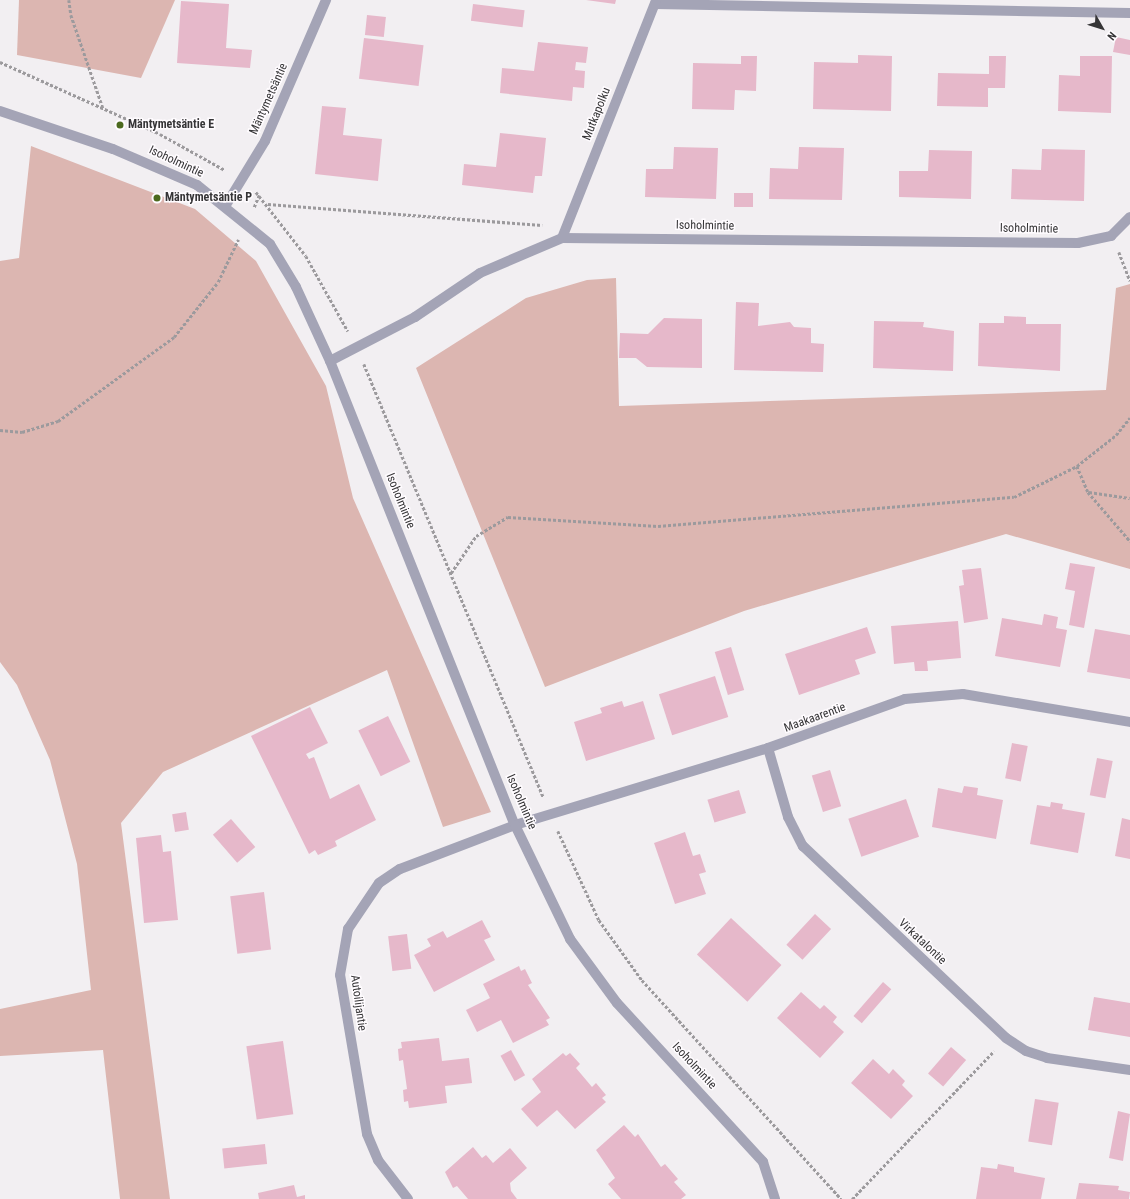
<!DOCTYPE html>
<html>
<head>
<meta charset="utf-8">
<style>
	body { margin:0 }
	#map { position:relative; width:1130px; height:1199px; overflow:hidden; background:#f2eff2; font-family:"Roboto Condensed",sans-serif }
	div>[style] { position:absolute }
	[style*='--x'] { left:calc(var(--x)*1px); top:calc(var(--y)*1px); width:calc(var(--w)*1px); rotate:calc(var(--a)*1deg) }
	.green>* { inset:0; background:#dcb6b1 }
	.building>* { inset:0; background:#e6b8ca; transform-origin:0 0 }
	.path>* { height:2.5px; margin-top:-1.25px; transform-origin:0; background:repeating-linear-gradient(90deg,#9c9a9d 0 3px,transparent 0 5px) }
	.minor>* { height:10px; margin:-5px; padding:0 5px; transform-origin:5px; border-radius:5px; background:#a4a4b6 }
	.tertiary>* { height:10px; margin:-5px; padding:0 5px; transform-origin:5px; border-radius:5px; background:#a4a4b6 }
	.dots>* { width:11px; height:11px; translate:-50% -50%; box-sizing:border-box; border:2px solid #fffcff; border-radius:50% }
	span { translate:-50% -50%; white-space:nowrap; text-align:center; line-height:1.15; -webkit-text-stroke:3px #fffcff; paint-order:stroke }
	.street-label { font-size:12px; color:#363537 }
	.poi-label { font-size:12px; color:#363537; font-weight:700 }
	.left { translate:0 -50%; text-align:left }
	.north { position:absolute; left:1082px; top:8px; width:40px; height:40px; -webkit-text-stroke:3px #fffcff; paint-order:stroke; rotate:129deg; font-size:11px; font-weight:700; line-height:16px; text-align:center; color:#363537 }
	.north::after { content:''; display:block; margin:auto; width:14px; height:18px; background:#363537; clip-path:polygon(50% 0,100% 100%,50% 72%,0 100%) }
</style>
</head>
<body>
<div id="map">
	<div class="green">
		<div style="clip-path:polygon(19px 0,175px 0,141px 78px,17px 55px)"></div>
		<div style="clip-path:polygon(31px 146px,195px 209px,256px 261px,326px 386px,353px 498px,491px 812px,443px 827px,387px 670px,163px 772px,121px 823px,170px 1199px,120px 1199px,103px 1050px,0 1056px,0 1009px,91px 990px,77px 864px,50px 760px,17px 685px,0 662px,0 261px,19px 258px)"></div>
		<div style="clip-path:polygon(616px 278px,619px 406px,1106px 390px,1116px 288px,1130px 284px,1130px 569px,1006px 534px,744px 611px,545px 687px,416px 368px,526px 298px,587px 280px)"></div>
	</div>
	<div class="building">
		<div style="clip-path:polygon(586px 0,616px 0,615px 4px)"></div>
		<div style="clip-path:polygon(181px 1px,229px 4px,226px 48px,252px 50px,250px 68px,177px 63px)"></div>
		<div style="left:473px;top:4px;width:52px;height:17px;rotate:7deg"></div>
		<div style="left:367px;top:15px;width:19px;height:20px;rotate:6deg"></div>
		<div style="clip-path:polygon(1116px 37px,1130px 40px,1130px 55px,1113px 52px)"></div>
		<div style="left:364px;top:38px;width:60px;height:41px;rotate:7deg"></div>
		<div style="clip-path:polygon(538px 42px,588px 47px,586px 63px,576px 62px,575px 70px,585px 71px,584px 88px,573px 87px,572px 101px,500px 93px,502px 68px,534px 71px)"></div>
		<div style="clip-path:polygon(858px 55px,892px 56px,891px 111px,813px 109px,814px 62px,858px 63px)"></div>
		<div style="clip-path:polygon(741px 56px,757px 56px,756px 91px,735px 90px,734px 110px,692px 109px,693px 63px,741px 64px)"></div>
		<div style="clip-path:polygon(989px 56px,1006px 56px,1005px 88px,988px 88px,988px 107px,937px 106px,938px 73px,989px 74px)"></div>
		<div style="clip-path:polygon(1080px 56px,1112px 56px,1111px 113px,1058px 111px,1059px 75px,1080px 76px)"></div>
		<div style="clip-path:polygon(322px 106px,346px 108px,343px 135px,382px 139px,378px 181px,315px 174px)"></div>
		<div style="clip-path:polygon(500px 133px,546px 138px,542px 176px,535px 176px,533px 193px,462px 185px,464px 164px,496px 167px)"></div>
		<div style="clip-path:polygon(674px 147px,718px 148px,716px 199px,645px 197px,646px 169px,673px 169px)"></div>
		<div style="clip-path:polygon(799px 147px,844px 148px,842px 200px,769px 199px,770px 168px,798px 169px)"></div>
		<div style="clip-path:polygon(1042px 149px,1085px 150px,1084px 201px,1011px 199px,1012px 169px,1041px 170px)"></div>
		<div style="clip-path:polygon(929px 150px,972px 151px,971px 199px,899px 197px,899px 171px,928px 171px)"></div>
		<div style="left:734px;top:193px;width:19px;height:14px"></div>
		<div style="clip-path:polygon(736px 302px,759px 303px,758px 326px,790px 322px,794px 327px,811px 328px,811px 343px,824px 344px,823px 372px,734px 370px)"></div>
		<div style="clip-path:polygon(1004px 316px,1026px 317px,1026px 324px,1061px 324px,1060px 371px,978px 366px,979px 323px,1004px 323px)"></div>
		<div style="clip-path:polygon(664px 318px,702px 319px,702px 368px,647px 367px,636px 358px,619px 358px,620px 333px,648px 334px)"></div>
		<div style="clip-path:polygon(874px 321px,924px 322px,923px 327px,954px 331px,953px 371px,873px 368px)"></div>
		<div style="clip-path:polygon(1070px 563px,1095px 567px,1084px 628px,1069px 625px,1075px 591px,1065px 589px)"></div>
		<div style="clip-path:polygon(981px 568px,988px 619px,964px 623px,959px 586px,964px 585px,962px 570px)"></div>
		<div style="clip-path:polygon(1044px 614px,1058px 617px,1056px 628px,1067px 630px,1060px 667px,995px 656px,1002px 618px,1042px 625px)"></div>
		<div style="clip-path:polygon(958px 621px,961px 658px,927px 661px,928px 671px,915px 671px,914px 662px,894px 664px,891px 626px)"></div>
		<div style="clip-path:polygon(867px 627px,876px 653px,855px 660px,860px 674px,799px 695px,785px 654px)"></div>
		<div style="clip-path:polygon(1095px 629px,1130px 635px,1130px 679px,1087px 672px)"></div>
		<div style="left:731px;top:647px;width:45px;height:17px;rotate:73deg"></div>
		<div style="left:715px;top:676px;width:43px;height:59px;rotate:72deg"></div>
		<div style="clip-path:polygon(622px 701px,624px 707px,643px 701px,655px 739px,586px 761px,574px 722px,602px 713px,600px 708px)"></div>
		<div style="clip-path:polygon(310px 707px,328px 743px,306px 754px,309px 759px,314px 757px,330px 799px,359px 784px,376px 820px,335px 841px,337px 846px,318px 855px,315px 850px,309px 854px,251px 736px)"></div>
		<div style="left:388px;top:716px;width:51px;height:33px;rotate:64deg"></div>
		<div style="left:1012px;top:743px;width:16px;height:36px;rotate:11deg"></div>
		<div style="left:1097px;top:758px;width:16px;height:38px;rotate:11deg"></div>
		<div style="left:830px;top:770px;width:38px;height:19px;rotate:73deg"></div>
		<div style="clip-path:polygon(964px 786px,978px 788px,977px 795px,1003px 800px,996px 839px,932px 827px,938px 788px,962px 793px)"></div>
		<div style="left:739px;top:790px;width:24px;height:33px;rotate:73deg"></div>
		<div style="left:906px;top:799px;width:40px;height:61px;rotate:71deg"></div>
		<div style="clip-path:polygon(1051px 802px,1063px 804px,1062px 809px,1085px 813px,1078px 853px,1030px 844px,1037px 805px,1050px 807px)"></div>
		<div style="left:186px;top:812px;width:18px;height:14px;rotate:81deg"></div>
		<div style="clip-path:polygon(1122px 818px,1130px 820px,1130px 859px,1115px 856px)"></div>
		<div style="left:231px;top:819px;width:37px;height:24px;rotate:49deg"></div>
		<div style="clip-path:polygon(685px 832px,693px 856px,700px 854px,706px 872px,699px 874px,706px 894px,675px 904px,654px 843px)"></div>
		<div style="clip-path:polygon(161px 835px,163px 852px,171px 851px,178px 920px,144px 923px,136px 838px)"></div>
		<div style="left:264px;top:892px;width:58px;height:34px;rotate:83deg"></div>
		<div style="left:815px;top:914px;width:22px;height:42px;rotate:43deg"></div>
		<div style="left:731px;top:918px;width:69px;height:50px;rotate:43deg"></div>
		<div style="clip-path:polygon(482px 920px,491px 937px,484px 940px,495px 960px,434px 992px,414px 955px,431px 946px,427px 939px,443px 931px,447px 938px)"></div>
		<div style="left:407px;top:934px;width:35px;height:19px;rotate:83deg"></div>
		<div style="clip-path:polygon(519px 966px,521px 971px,525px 969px,532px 983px,528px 985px,550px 1018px,546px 1020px,549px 1025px,513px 1043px,501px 1020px,477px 1032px,466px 1010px,490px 998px,483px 984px)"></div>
		<div style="left:883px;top:982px;width:11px;height:45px;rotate:41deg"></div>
		<div style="clip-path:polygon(801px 992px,820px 1009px,824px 1005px,837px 1017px,833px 1022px,844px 1032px,820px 1058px,777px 1018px)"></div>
		<div style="clip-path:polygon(1094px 997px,1130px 1003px,1130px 1037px,1088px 1030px)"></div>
		<div style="clip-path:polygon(439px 1038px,442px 1061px,469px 1058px,472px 1083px,445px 1086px,447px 1103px,409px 1108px,408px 1101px,404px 1102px,403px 1090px,407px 1089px,403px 1060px,399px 1061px,398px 1049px,402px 1048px,401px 1042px)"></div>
		<div style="left:283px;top:1041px;width:74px;height:37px;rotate:82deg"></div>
		<div style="left:951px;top:1047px;width:20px;height:35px;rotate:41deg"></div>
		<div style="left:511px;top:1050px;width:29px;height:12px;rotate:61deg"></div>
		<div style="clip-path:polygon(563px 1053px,566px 1056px,570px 1053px,580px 1064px,576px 1068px,592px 1087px,596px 1083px,606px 1095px,602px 1098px,606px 1102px,575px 1129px,557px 1110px,537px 1127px,521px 1109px,541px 1092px,532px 1079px)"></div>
		<div style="clip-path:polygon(873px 1059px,889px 1074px,893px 1069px,905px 1081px,902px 1085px,913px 1096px,891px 1119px,851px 1083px)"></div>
		<div style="left:1035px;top:1099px;width:24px;height:43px;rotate:9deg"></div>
		<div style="clip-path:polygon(1118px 1111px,1130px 1114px,1123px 1161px,1109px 1158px)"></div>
		<div style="clip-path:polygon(624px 1125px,635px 1137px,638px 1134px,661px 1167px,665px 1164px,678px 1179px,674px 1182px,686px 1195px,681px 1199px,621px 1199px,608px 1184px,615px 1178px,596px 1150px)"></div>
		<div style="left:265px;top:1144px;width:20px;height:43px;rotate:84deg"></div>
		<div style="clip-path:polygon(473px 1147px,482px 1158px,486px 1155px,493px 1163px,510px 1148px,527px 1168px,510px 1183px,511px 1191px,517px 1199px,468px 1199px,457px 1186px,453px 1188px,445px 1172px)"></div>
		<div style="clip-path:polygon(998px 1164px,1014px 1167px,1014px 1172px,1045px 1178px,1041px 1199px,976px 1199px,981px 1167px,997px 1169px)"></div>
		<div style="clip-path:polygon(1079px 1183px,1119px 1186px,1118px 1190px,1130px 1192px,1129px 1199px,1076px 1199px)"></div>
		<div style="clip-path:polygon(294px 1185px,297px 1197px,305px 1195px,305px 1199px,259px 1199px,258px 1193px)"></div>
	</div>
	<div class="path">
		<div style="--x:69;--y:0;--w:15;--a:82"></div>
		<div style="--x:71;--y:15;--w:98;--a:71"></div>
		<div style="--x:0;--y:62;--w:175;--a:24.2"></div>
		<div style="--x:160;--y:134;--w:74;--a:29"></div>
		<div style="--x:256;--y:192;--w:81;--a:52"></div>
		<div style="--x:306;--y:256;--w:86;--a:60.8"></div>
		<div style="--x:268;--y:204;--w:275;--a:4.4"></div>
		<div style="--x:254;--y:207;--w:13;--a:-67"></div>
		<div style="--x:1119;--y:252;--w:31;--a:69"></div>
		<div style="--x:364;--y:364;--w:469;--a:67.5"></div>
		<div style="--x:0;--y:430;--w:22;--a:5"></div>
		<div style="--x:22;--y:432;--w:38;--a:-17"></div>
		<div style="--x:58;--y:421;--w:143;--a:-35.9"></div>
		<div style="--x:174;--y:337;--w:70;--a:-51.3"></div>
		<div style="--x:218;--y:282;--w:47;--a:-64.5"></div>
		<div style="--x:1077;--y:466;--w:28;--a:67"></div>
		<div style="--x:1088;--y:492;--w:65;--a:49.4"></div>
		<div style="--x:1089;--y:492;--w:41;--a:8.3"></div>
		<div style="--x:451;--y:573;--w:45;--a:-56"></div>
		<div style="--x:476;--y:536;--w:37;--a:-31"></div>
		<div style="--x:508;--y:517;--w:150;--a:3.4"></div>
		<div style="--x:658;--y:526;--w:357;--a:-4.7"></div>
		<div style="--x:1014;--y:497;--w:70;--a:-26.2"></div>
		<div style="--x:1077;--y:466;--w:50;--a:-38.5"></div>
		<div style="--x:1116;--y:435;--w:22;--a:-51"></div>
		<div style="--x:558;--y:831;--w:98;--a:65.3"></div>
		<div style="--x:599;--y:920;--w:74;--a:54.4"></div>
		<div style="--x:642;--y:980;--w:296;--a:47.7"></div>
		<div style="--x:852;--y:1199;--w:205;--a:-46.2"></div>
	</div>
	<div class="minor">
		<div style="--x:655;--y:4;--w:475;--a:1.1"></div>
		<div style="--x:226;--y:205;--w:75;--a:-58.6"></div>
		<div style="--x:265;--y:141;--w:154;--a:-66.6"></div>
		<div style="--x:562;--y:238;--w:256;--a:-68.4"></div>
		<div style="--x:330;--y:361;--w:96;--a:-27.4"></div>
		<div style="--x:415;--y:317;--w:78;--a:-34.1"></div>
		<div style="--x:480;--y:273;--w:89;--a:-23.1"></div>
		<div style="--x:562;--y:238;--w:516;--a:0.56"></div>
		<div style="--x:1078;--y:243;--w:34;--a:-12"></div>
		<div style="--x:1111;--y:236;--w:27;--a:-45"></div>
		<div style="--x:768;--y:748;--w:72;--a:73.8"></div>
		<div style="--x:788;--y:817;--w:33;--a:63"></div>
		<div style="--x:803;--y:846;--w:279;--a:43.4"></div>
		<div style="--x:1006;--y:1038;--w:24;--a:33"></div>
		<div style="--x:1026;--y:1051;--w:22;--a:18"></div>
		<div style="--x:1047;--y:1058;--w:84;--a:8.2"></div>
		<div style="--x:408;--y:1199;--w:49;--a:-127.6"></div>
		<div style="--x:378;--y:1160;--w:28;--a:-113"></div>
		<div style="--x:367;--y:1134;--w:161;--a:-99.6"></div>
		<div style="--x:340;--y:975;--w:47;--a:-80.1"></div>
		<div style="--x:348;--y:929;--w:55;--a:-56"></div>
		<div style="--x:379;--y:883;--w:25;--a:-34"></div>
		<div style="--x:400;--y:869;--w:123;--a:-20.9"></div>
		<div style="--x:515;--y:825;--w:264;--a:-16.9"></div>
		<div style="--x:768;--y:748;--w:145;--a:-19.7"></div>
		<div style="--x:905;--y:699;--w:58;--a:-4.9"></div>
		<div style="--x:963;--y:694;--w:169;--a:9.5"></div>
	</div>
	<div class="tertiary">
		<div style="--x:0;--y:111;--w:119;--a:18.6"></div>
		<div style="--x:113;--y:149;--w:91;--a:23.2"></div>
		<div style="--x:197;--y:185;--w:94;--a:38.9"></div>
		<div style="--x:270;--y:244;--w:50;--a:58.8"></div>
		<div style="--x:296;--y:287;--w:81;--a:65.3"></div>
		<div style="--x:330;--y:361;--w:500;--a:68.3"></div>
		<div style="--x:515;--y:825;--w:127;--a:64.2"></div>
		<div style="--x:570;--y:939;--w:79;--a:53.7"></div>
		<div style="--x:617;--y:1003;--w:216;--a:47.4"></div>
		<div style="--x:763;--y:1162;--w:39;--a:72"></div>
	</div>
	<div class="dots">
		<div style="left:120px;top:125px;background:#4c6a1f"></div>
		<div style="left:157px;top:198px;background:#4c6a1f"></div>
	</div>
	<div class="street-label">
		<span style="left:269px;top:99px;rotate:-66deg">Mäntymetsäntie</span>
		<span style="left:597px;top:114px;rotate:-68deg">Mutkapolku</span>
		<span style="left:176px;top:162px;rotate:25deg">Isoholmintie</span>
		<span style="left:705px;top:226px;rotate:1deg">Isoholmintie</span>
		<span style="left:1029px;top:229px;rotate:1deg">Isoholmintie</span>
		<span style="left:400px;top:501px;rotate:68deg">Isoholmintie</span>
		<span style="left:815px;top:718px;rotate:-20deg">Maakaarentie</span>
		<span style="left:521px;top:802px;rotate:67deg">Isoholmintie</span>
		<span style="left:922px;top:942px;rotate:43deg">Virkatalontie</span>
		<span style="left:358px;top:1003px;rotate:82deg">Autoilijantie</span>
		<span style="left:694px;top:1066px;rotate:47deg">Isoholmintie</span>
	</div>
	<div class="poi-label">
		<span class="left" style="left:128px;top:125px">Mäntymetsäntie E</span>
		<span class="left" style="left:165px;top:198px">Mäntymetsäntie P</span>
	</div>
	<div class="north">N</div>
</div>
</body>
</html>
